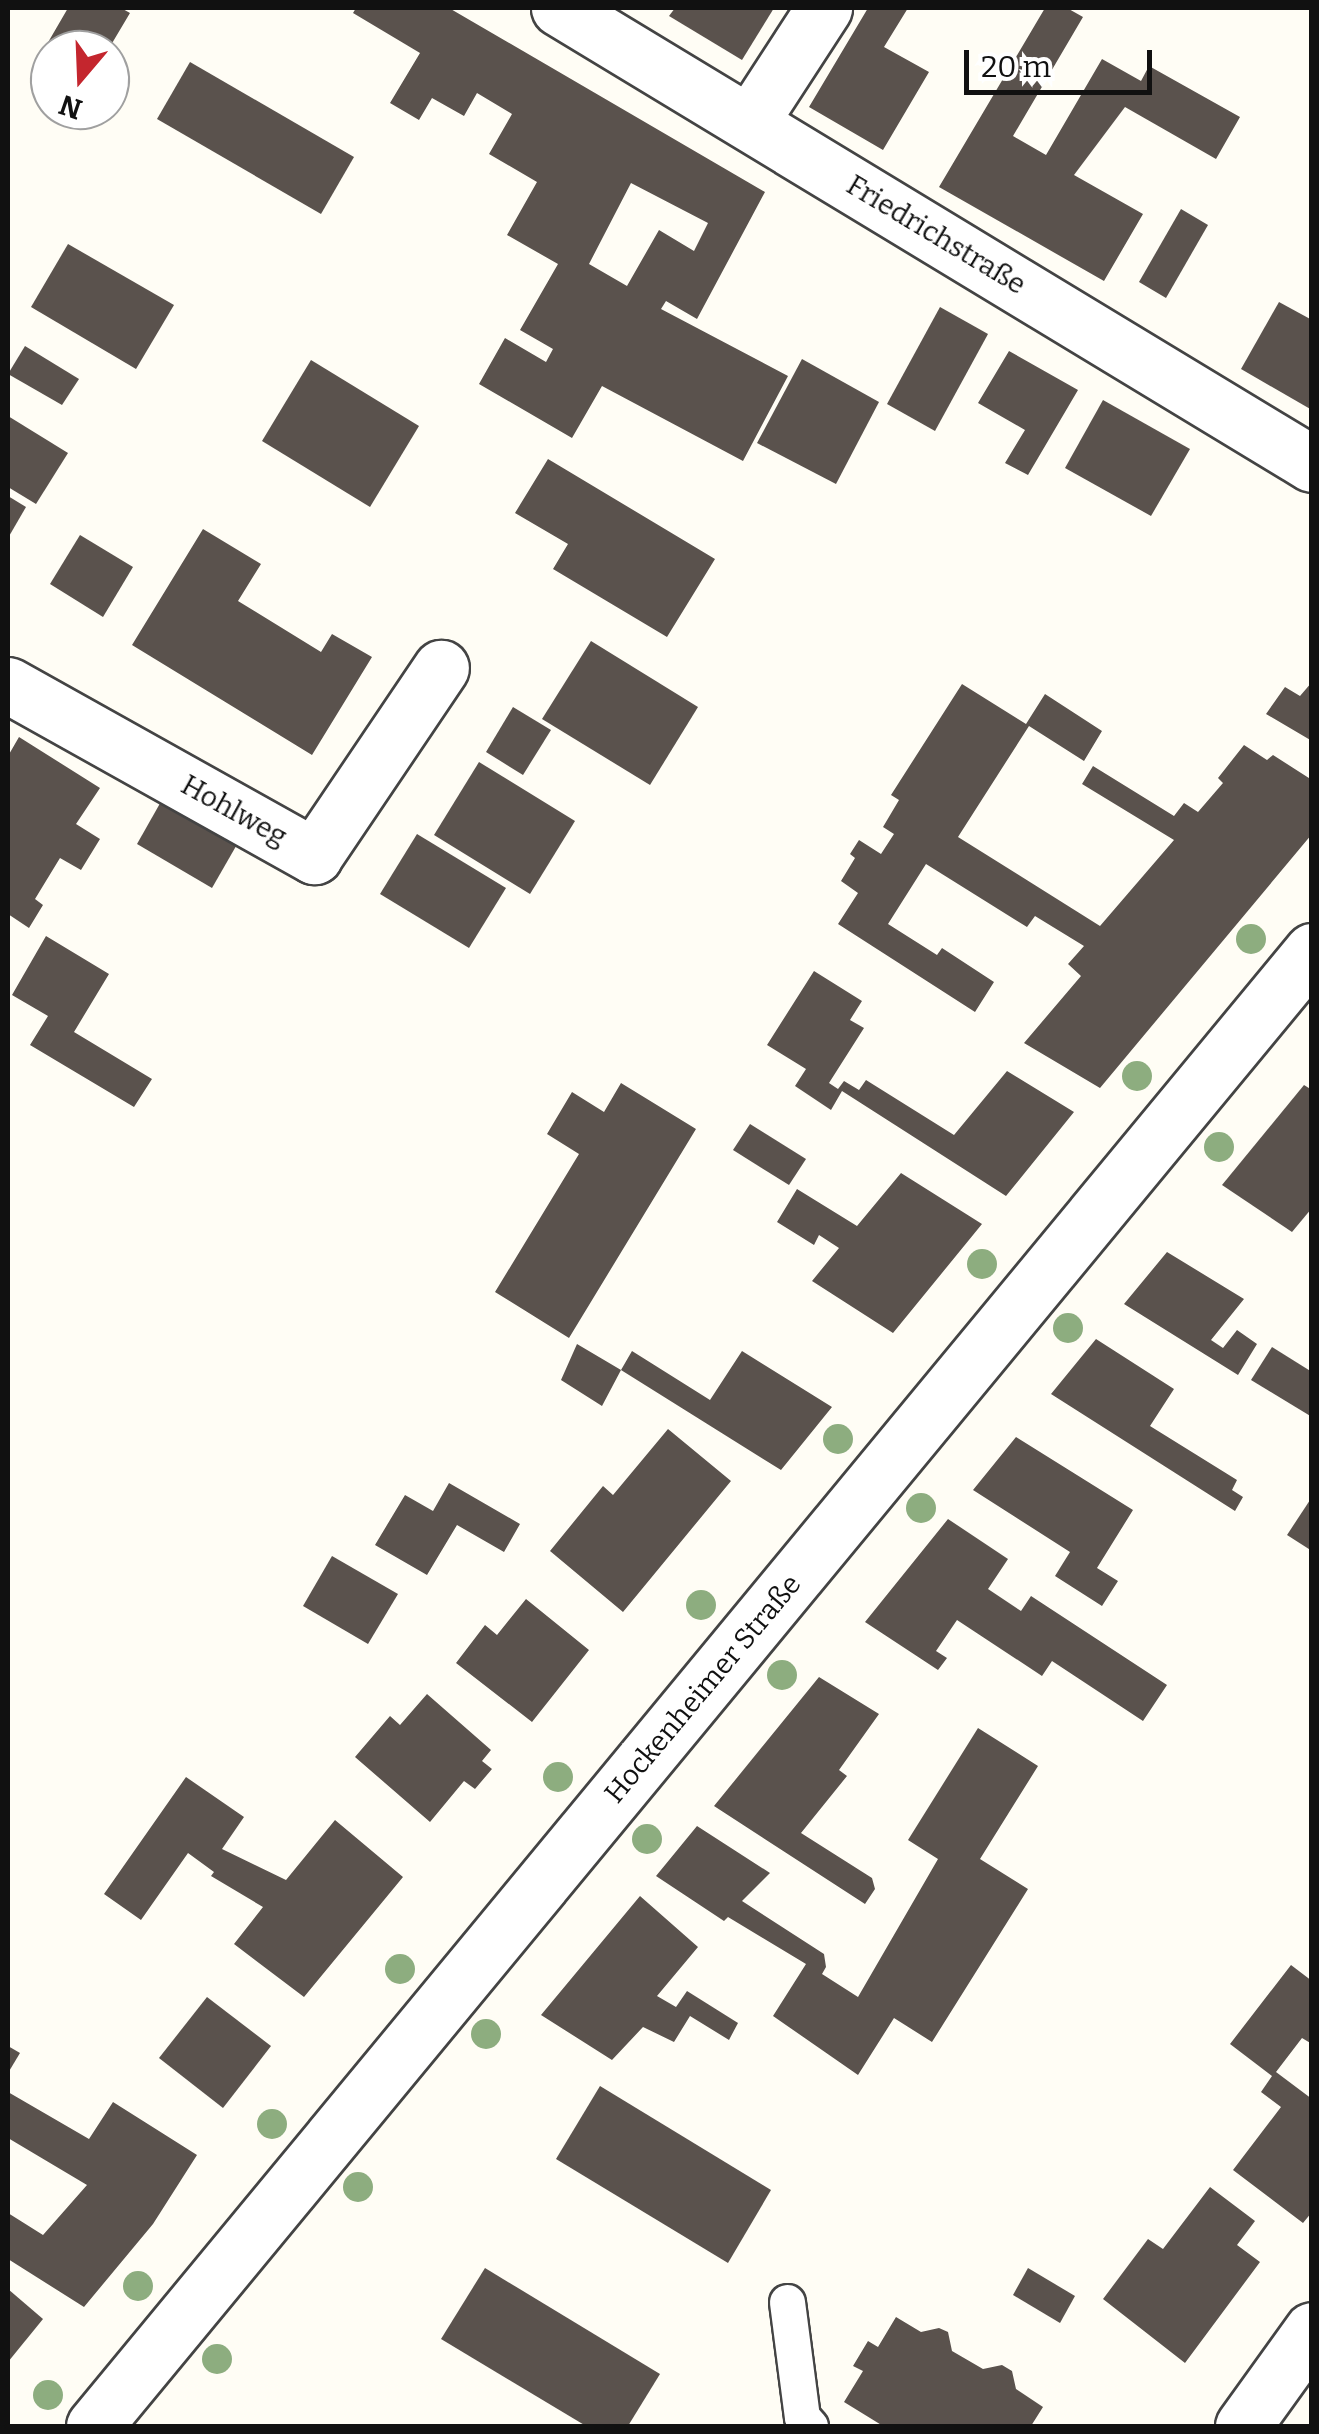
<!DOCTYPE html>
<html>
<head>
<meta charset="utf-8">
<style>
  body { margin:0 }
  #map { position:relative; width:1319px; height:2434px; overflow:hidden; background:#fffdf5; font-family:Bitter,serif }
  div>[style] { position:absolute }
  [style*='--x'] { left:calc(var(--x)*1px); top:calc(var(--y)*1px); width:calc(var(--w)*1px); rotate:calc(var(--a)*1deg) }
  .building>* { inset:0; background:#5a524d }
  .roads { filter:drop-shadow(2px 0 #444) drop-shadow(-2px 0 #444) drop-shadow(0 2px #444) drop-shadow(0 -2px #444) }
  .service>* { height:35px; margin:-17.5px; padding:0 17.5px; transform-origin:17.5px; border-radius:17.5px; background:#fff }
  .minor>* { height:55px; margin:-27.5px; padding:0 27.5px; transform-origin:27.5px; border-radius:27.5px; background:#fff }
  .tertiary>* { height:55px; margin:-27.5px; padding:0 27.5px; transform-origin:27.5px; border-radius:27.5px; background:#fff }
  .trees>* { width:30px; height:30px; margin:-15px; border-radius:50%; background:#8dad7f }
  span { translate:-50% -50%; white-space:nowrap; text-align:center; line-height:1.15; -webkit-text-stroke:10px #fff; paint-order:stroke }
  .street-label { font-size:28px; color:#111 }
  .frame { position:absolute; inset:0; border:10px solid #111; pointer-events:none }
  .north { position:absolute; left:30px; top:30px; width:100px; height:100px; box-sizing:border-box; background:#fff; border:2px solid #a0a0a0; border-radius:50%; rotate:199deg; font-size:28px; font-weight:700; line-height:40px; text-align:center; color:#111 }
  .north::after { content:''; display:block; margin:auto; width:35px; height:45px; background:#c4262e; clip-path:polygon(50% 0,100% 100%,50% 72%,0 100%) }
  .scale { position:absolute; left:964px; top:50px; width:188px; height:45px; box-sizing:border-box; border:5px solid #111; border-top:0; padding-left:12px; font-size:30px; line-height:35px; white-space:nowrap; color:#111; -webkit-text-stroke:8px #fff; paint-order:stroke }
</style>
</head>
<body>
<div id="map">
  <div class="building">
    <i style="clip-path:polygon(68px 8px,121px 8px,130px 13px,108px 50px,50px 50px,50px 56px,43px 51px)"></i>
    <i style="clip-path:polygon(evenodd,356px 8px,449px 8px,765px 192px,697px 319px,666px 301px,661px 309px,788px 376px,743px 461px,602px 386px,572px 438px,479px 384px,505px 338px,546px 362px,553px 349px,520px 330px,558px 264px,507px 235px,537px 182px,489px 154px,512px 114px,477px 93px,464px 116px,432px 98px,419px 120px,390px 103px,420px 53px,353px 13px,356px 8px,631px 183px,708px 223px,694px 251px,659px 230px,627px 286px,589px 264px,631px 183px)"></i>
    <i style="clip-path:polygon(675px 8px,774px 8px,742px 60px,669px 16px)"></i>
    <i style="clip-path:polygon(868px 8px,908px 8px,884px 47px,929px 72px,883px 150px,809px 107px)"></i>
    <i style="clip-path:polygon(1045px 8px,1067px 8px,1083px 17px,1013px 136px,1046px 155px,1102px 59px,1141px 81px,1149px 66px,1240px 117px,1216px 159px,1125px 107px,1074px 175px,1143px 214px,1104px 281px,939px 187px)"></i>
    <i style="clip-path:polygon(190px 62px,354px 157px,321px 214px,157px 119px)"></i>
    <i style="clip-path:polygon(1181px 209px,1208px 225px,1166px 298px,1139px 282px)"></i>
    <i style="clip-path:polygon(68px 244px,174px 305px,136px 369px,31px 307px)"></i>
    <i style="clip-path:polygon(1279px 302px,1312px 320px,1312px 410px,1241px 369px)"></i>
    <i style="clip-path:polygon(940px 307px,988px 334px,935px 431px,887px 404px)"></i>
    <i style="clip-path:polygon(25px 346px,79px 379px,62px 405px,8px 374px)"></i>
    <i style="clip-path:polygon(1009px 351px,1078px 390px,1028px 475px,1005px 463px,1025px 430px,978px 403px)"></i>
    <i style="clip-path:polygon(802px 359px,879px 402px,836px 484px,757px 443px)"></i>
    <i style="clip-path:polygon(311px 360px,419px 426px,370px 507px,262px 441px)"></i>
    <i style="clip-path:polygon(1103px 400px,1190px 449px,1151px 516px,1065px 468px)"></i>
    <i style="clip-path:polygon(8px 416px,68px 453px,36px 504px,8px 487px)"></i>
    <i style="clip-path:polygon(548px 459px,715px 559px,667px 637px,553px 569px,568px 544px,515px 513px)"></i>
    <i style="clip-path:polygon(8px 496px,26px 507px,8px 538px)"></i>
    <i style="clip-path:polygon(203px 529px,261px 564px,238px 601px,321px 652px,332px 634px,372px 657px,312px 755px,132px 645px)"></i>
    <i style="clip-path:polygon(80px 535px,133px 567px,103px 617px,50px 584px)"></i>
    <i style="clip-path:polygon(591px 641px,698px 707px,650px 785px,542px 719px)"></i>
    <i style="clip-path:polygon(1312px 682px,1312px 741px,1266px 714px,1285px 687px,1300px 696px)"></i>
    <i style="clip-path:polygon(962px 684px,1026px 724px,1045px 694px,1102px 731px,1084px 761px,1029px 726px,958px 837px,1100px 926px,1174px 840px,1082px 784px,1093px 766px,1174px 816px,1184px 803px,1198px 812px,1223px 783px,1218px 778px,1244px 745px,1267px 760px,1273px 755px,1312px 780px,1312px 834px,1100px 1088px,1024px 1043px,1081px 976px,1068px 964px,1084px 946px,1035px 916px,1027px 927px,926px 864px,888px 924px,937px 955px,942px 948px,994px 982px,975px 1012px,838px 924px,858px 893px,841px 881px,855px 858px,850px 854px,859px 840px,881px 854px,894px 834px,883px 827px,899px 800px,891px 795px)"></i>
    <i style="clip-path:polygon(513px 707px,551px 730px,523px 775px,486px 752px)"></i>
    <i style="clip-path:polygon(19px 737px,100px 788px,76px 824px,100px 839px,81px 870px,60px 858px,35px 899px,43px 905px,29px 928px,8px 914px,8px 756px)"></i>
    <i style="clip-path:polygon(479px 762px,575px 821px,530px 894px,434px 835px)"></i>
    <i style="clip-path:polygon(167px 791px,243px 834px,212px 888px,137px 844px)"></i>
    <i style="clip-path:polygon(417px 834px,506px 888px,469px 948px,380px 894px)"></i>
    <i style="clip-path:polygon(46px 936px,109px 974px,74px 1032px,152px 1079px,134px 1107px,30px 1045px,48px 1016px,12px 995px)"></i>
    <i style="clip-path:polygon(814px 971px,862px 1001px,850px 1020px,864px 1028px,829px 1083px,838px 1089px,844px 1081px,859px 1090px,866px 1080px,954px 1135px,1007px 1071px,1074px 1112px,1006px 1196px,842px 1091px,831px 1110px,795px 1086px,806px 1069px,767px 1045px)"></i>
    <i style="clip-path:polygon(621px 1083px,696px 1129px,569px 1338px,495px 1292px,579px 1154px,547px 1134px,572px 1092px,604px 1112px)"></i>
    <i style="clip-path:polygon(1304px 1085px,1312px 1090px,1312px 1208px,1292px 1232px,1222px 1185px)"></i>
    <i style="clip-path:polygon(750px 1124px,806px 1159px,789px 1185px,733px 1150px)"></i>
    <i style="clip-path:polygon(901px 1173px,982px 1224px,893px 1333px,812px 1281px,839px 1248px,819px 1235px,814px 1245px,777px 1222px,797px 1189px,857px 1226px)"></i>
    <i style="clip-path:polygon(1167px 1252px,1244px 1299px,1211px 1340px,1223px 1348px,1237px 1330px,1257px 1344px,1238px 1375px,1124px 1304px)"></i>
    <i style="clip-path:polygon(1096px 1339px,1174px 1389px,1150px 1426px,1237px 1480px,1232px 1490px,1243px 1497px,1235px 1511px,1051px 1394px)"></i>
    <i style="clip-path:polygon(577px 1344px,621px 1370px,632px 1351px,710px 1400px,742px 1351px,832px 1407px,781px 1470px,621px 1370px,602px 1406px,561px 1380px)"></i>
    <i style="clip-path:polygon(1272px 1347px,1312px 1372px,1312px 1417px,1251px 1380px)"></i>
    <i style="clip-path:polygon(668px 1429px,731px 1481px,623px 1612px,550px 1551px,603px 1486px,613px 1495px)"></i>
    <i style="clip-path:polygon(1016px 1437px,1133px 1510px,1097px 1568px,1118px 1581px,1102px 1606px,1055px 1576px,1070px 1552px,973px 1490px)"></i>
    <i style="clip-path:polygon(449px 1483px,520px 1524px,504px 1552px,457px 1525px,427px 1575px,375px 1545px,405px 1495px,433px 1511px)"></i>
    <i style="clip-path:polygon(1312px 1497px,1312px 1551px,1287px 1535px)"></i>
    <i style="clip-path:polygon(948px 1519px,1008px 1559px,988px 1589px,1021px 1611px,1031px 1596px,1167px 1685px,1143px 1721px,1052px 1661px,1042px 1676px,957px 1620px,936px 1651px,947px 1658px,938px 1670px,865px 1622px)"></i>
    <i style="clip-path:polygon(332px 1556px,398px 1594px,368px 1644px,303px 1606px)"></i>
    <i style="clip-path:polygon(526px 1599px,589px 1650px,532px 1722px,456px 1663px,485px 1625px,497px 1635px)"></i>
    <i style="clip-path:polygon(819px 1677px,879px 1714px,839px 1770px,847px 1776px,801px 1833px,872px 1878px,875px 1889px,865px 1904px,714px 1806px)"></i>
    <i style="clip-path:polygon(427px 1694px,491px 1750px,482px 1761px,492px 1769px,475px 1789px,464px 1781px,430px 1822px,355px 1757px,390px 1716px,400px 1725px)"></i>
    <i style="clip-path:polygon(978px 1728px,1038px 1766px,980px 1859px,1028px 1889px,932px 2042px,894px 2018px,858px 2075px,773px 2016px,806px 1964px,728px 1917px,724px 1921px,656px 1876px,697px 1826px,770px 1873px,742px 1901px,824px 1954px,826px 1967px,822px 1974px,858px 1997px,938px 1859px,908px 1840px)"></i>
    <i style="clip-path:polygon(186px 1777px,244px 1817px,222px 1849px,286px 1880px,335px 1820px,403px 1877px,304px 1997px,234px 1944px,263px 1907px,211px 1876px,214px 1872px,188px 1853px,141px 1920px,104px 1894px)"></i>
    <i style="clip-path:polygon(640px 1896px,698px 1947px,657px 1996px,676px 2007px,687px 1991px,738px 2023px,729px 2040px,690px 2016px,674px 2042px,643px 2027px,612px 2060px,541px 2015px)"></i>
    <i style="clip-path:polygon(1291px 1965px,1312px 1981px,1312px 2044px,1302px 2038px,1276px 2072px,1312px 2099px,1312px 2212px,1303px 2223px,1233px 2170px,1281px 2107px,1261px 2092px,1272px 2076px,1230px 2044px)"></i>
    <i style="clip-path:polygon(207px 1997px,271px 2046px,223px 2108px,159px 2058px)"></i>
    <i style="clip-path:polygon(8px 2046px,20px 2053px,8px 2073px)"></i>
    <i style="clip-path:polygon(600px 2086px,771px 2190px,728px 2263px,556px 2159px)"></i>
    <i style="clip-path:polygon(8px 2092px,89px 2139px,113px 2102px,197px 2155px,153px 2224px,84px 2307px,8px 2259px,8px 2213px,43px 2235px,87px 2185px,8px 2138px)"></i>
    <i style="clip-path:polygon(1210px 2187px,1255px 2221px,1237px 2245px,1260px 2262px,1185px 2363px,1103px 2299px,1148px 2239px,1163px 2249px)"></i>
    <i style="clip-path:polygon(485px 2268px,660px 2374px,628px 2426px,586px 2426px,441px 2339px)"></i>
    <i style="clip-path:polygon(1028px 2268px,1075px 2296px,1060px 2323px,1013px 2295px)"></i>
    <i style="clip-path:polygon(8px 2289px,43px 2319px,8px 2362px)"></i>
    <i style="clip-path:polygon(896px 2317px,921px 2332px,939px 2328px,948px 2332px,952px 2351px,983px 2369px,1002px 2365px,1012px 2371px,1016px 2389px,1043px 2407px,1031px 2426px,883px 2426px,844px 2402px,863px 2371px,853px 2366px,868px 2341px,878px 2347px)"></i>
  </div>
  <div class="roads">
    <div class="service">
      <i style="--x:787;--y:2302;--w:116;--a:82.6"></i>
      <i style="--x:802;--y:2417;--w:12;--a:48"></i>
    </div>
    <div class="minor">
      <i style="--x:559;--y:8;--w:880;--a:31.2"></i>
      <i style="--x:750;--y:122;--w:136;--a:-57"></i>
      <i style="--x:8;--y:685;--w:351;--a:29.2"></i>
      <i style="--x:314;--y:856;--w:227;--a:-56"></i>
      <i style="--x:1243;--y:2426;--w:118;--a:-54.3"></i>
    </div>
    <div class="tertiary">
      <i style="--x:94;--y:2426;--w:1913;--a:-50.45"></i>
    </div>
  </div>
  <div class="trees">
    <i style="left:1251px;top:939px"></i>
    <i style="left:1137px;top:1076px"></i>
    <i style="left:1219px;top:1147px"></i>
    <i style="left:982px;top:1264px"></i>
    <i style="left:1068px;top:1328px"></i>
    <i style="left:838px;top:1439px"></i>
    <i style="left:921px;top:1508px"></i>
    <i style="left:701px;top:1605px"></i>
    <i style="left:782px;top:1675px"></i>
    <i style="left:558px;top:1777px"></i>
    <i style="left:647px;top:1839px"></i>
    <i style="left:400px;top:1969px"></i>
    <i style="left:486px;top:2034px"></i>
    <i style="left:272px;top:2124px"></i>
    <i style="left:358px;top:2187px"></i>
    <i style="left:138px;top:2286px"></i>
    <i style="left:217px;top:2359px"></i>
    <i style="left:48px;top:2395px"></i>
  </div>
  <div class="street-label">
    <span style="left:936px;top:235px;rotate:31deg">Friedrichstraße</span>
    <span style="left:234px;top:811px;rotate:29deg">Hohlweg</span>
    <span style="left:703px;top:1689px;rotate:-50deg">Hockenheimer Straße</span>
  </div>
  <div class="frame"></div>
  <div class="north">N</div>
  <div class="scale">20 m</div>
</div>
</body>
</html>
